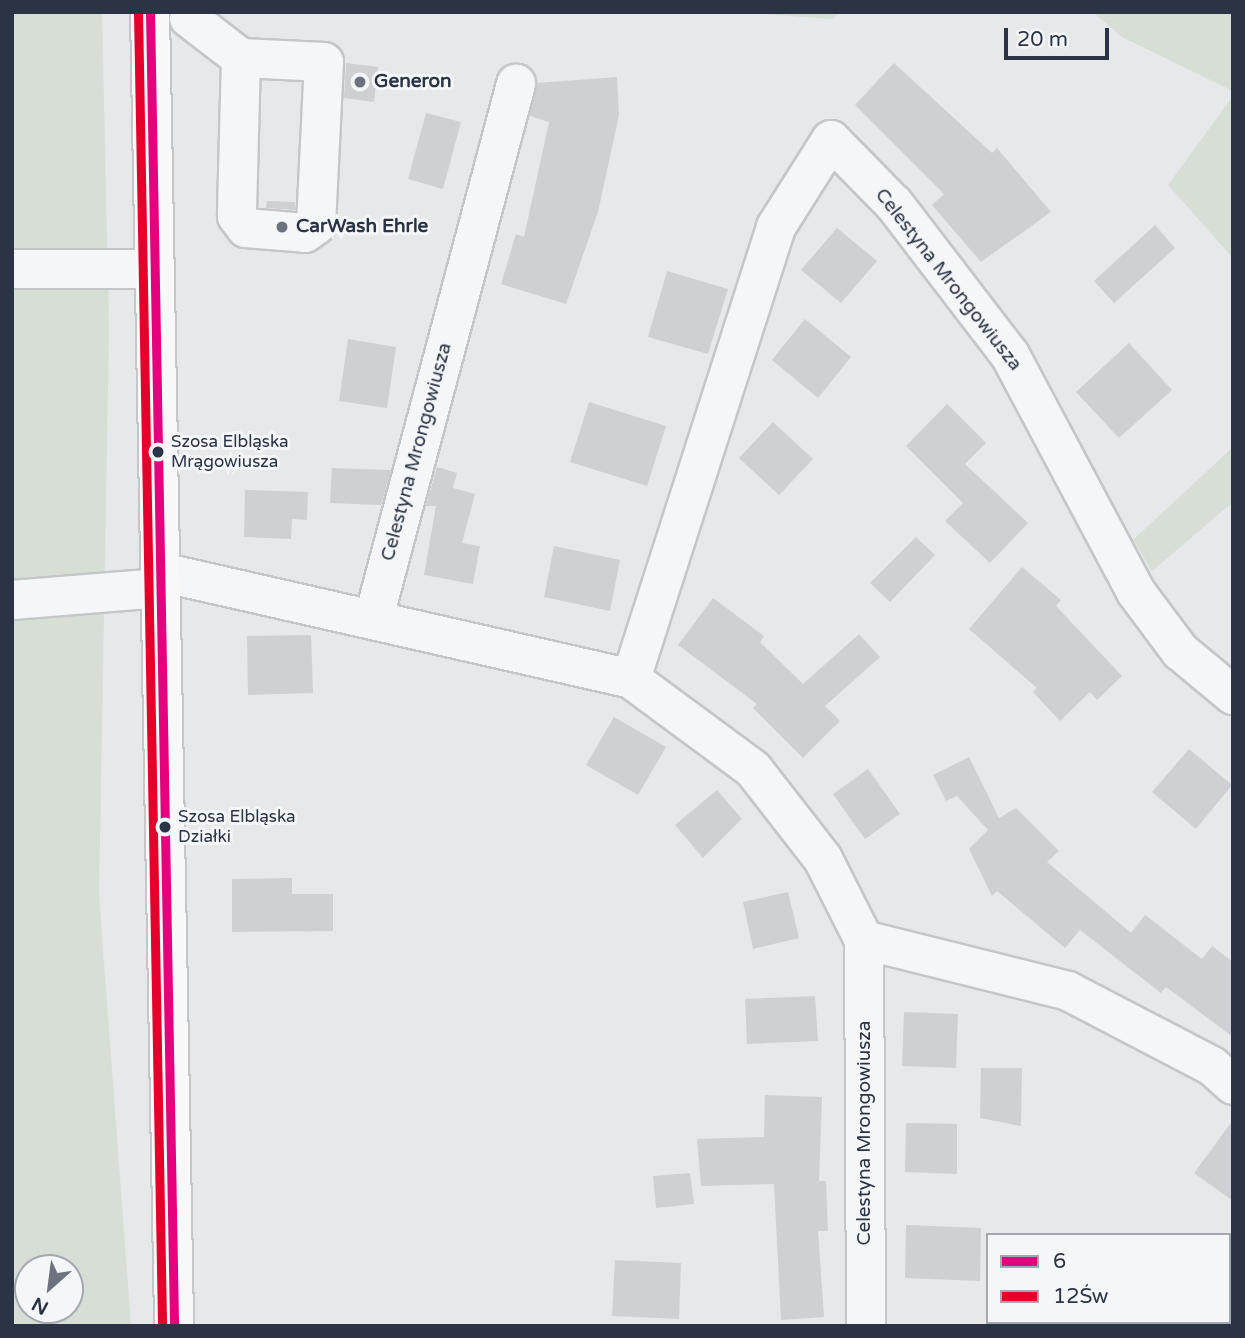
<!DOCTYPE html>
<html>
<head>
<meta charset="utf-8">
<style>
  body { margin:0 }
  #map { position:relative; width:1245px; height:1338px; overflow:hidden; background:#e6e8ea; font-family:"Varela Round",sans-serif }
  div>[style] { position:absolute }
  [style*='--x'] { left:calc(var(--x)*1px); top:calc(var(--y)*1px); width:calc(var(--w)*1px); rotate:calc(var(--a)*1deg) }
  .green>* { inset:0; background:#d6ded6 }
  .building>* { inset:0; background:#ced0d3 }
  .roads { filter:drop-shadow(2px 0 #c4c6c8) drop-shadow(-2px 0 #c4c6c8) drop-shadow(0 2px #c4c6c8) drop-shadow(0 -2px #c4c6c8) }
  .minor>* { height:38px; margin:-19px; padding:0 19px; transform-origin:19px; border-radius:19px; background:#f5f6f7 }
  .major>* { height:38px; margin:-19px; padding:0 19px; transform-origin:19px; border-radius:19px; background:#f8f8f8 }
  .bus-1>* { height:9px; margin:-4.5px; padding:0 4.5px; transform-origin:4.5px; border-radius:4.5px; background:#e5007d }
  .bus-2>* { height:9px; margin:-4.5px; padding:0 4.5px; transform-origin:4.5px; border-radius:4.5px; background:#e4002b }
  .dots>* { width:19px; height:19px; translate:-50% -50%; box-sizing:border-box; border:4px solid #f4f6f9; border-radius:50% }
  span { translate:-50% -50%; white-space:nowrap; text-align:center; line-height:1.15; -webkit-text-stroke:6px #f4f6f9; paint-order:stroke }
  .bus-label { font-size:17px; color:#2b3445 }
  .left { translate:0 -50%; text-align:left }
  .poi-label { font-size:19px; color:#2b3445; font-weight:700 }
  .street-label { font-size:19px; color:#2b3445 }
  .frame { position:absolute; inset:0; border:14px solid #2b3445; pointer-events:none }
  .legend { position:absolute; left:986px; top:1233px; width:245px; height:91px; box-sizing:border-box; background:#f4f6f9; border:2px solid #a4a8b1; margin:0; padding:9px 12px; list-style:none; font-size:21px; color:#2b3445 }
  .legend li { display:flex; align-items:center; gap:14px; height:35px }
  .legend b { width:35px; border:2px solid #a4a8b1 }
  .north { position:absolute; left:14px; top:1254px; width:70px; height:70px; box-sizing:border-box; background:#f4f6f9; border:2px solid #a4a8b1; border-radius:50%; rotate:208deg; font-size:19px; font-weight:700; line-height:28px; text-align:center; color:#2b3445 }
  .north::after { content:''; display:block; margin:auto; width:24px; height:32px; background:#6c737f; clip-path:polygon(50% 0,100% 100%,50% 72%,0 100%) }
  .scale { position:absolute; left:1004px; top:28px; width:105px; height:32px; box-sizing:border-box; border:4px solid #2b3445; border-top:0; padding-left:9px; font-size:21px; line-height:24px; white-space:nowrap; color:#2b3445; -webkit-text-stroke:5px #f4f6f9; paint-order:stroke }
</style>
</head>
<body>
<div id="map">
  <div class="green">
    <i style="clip-path:polygon(evenodd,12px 12px,102px 12px,109px 331px,99px 895px,131px 1326px,12px 1326px,12px 12px,28px 1268px,70px 1268px,70px 1310px,28px 1310px,28px 1268px)"></i>
    <i style="clip-path:polygon(740px 12px,840px 12px,832px 19px)"></i>
    <i style="clip-path:polygon(1093px 12px,1233px 12px,1233px 91px,1122px 37px)"></i>
    <i style="clip-path:polygon(1233px 96px,1233px 258px,1168px 185px)"></i>
    <i style="clip-path:polygon(1233px 447px,1233px 502px,1152px 571px,1133px 540px)"></i>
  </div>
  <div class="building">
    <i style="clip-path:polygon(346px 63px,378px 67px,374px 102px,344px 98px)"></i>
    <i style="clip-path:polygon(894px 63px,992px 153px,997px 148px,1051px 212px,981px 262px,932px 205px,944px 194px,855px 105px)"></i>
    <i style="clip-path:polygon(617px 77px,619px 115px,598px 212px,566px 304px,501px 284px,516px 234px,524px 237px,549px 122px,530px 116px,537px 83px)"></i>
    <i style="clip-path:polygon(426px 113px,461px 122px,443px 189px,408px 179px)"></i>
    <i style="clip-path:polygon(267px 201px,295px 202px,295px 210px,266px 208px)"></i>
    <i style="clip-path:polygon(1155px 225px,1175px 248px,1114px 303px,1094px 281px)"></i>
    <i style="clip-path:polygon(837px 228px,877px 261px,841px 303px,801px 270px)"></i>
    <i style="clip-path:polygon(667px 271px,728px 289px,708px 354px,648px 337px)"></i>
    <i style="clip-path:polygon(805px 319px,851px 357px,818px 398px,772px 360px)"></i>
    <i style="clip-path:polygon(348px 339px,396px 347px,387px 408px,339px 401px)"></i>
    <i style="clip-path:polygon(1129px 343px,1172px 390px,1119px 438px,1076px 392px)"></i>
    <i style="clip-path:polygon(589px 402px,666px 426px,647px 486px,570px 462px)"></i>
    <i style="clip-path:polygon(947px 404px,986px 443px,965px 464px,1028px 523px,990px 563px,945px 521px,963px 503px,906px 446px)"></i>
    <i style="clip-path:polygon(773px 422px,813px 459px,779px 495px,739px 458px)"></i>
    <i style="clip-path:polygon(437px 467px,457px 473px,453px 488px,475px 494px,462px 543px,480px 546px,473px 584px,424px 575px,436px 506px,426px 506px)"></i>
    <i style="clip-path:polygon(332px 468px,391px 470px,381px 505px,330px 503px)"></i>
    <i style="clip-path:polygon(245px 490px,308px 492px,307px 520px,292px 519px,291px 539px,244px 537px)"></i>
    <i style="clip-path:polygon(916px 537px,935px 555px,890px 602px,870px 583px)"></i>
    <i style="clip-path:polygon(554px 546px,620px 560px,610px 611px,544px 597px)"></i>
    <i style="clip-path:polygon(1022px 567px,1061px 600px,1056px 606px,1122px 676px,1097px 700px,1090px 692px,1060px 721px,1033px 692px,1037px 688px,969px 629px)"></i>
    <i style="clip-path:polygon(713px 598px,764px 636px,760px 642px,803px 684px,859px 634px,880px 657px,825px 706px,840px 721px,803px 758px,753px 708px,757px 704px,678px 645px)"></i>
    <i style="clip-path:polygon(311px 635px,313px 693px,248px 695px,247px 636px)"></i>
    <i style="clip-path:polygon(614px 717px,666px 747px,638px 795px,586px 765px)"></i>
    <i style="clip-path:polygon(1189px 749px,1232px 785px,1196px 829px,1152px 792px)"></i>
    <i style="clip-path:polygon(969px 757px,999px 818px,1016px 808px,1059px 851px,1047px 862px,1131px 933px,1145px 915px,1202px 959px,1212px 946px,1233px 962px,1233px 1037px,1166px 987px,1161px 993px,1080px 930px,1065px 948px,997px 891px,992px 896px,969px 849px,988px 830px,957px 796px,946px 801px,933px 775px)"></i>
    <i style="clip-path:polygon(868px 769px,900px 814px,865px 839px,833px 794px)"></i>
    <i style="clip-path:polygon(717px 790px,742px 819px,703px 858px,675px 825px)"></i>
    <i style="clip-path:polygon(292px 878px,292px 894px,333px 894px,333px 931px,232px 932px,232px 879px)"></i>
    <i style="clip-path:polygon(788px 892px,799px 938px,753px 949px,743px 902px)"></i>
    <i style="clip-path:polygon(815px 996px,818px 1041px,747px 1044px,745px 999px)"></i>
    <i style="clip-path:polygon(904px 1012px,958px 1014px,956px 1068px,902px 1066px)"></i>
    <i style="clip-path:polygon(981px 1068px,1022px 1068px,1021px 1126px,980px 1118px)"></i>
    <i style="clip-path:polygon(765px 1095px,822px 1097px,819px 1181px,826px 1181px,828px 1231px,818px 1231px,824px 1317px,781px 1320px,774px 1184px,701px 1186px,697px 1139px,764px 1137px)"></i>
    <i style="clip-path:polygon(1233px 1120px,1233px 1201px,1194px 1173px)"></i>
    <i style="clip-path:polygon(906px 1123px,957px 1124px,957px 1174px,905px 1172px)"></i>
    <i style="clip-path:polygon(690px 1173px,694px 1204px,656px 1208px,653px 1176px)"></i>
    <i style="clip-path:polygon(906px 1225px,981px 1228px,980px 1281px,905px 1278px)"></i>
    <i style="clip-path:polygon(615px 1260px,681px 1263px,679px 1319px,612px 1316px)"></i>
  </div>
  <div class="roads">
    <div class="minor">
      <i style="--x:189;--y:18;--w:66;--a:37.6"></i>
      <i style="--x:241;--y:58;--w:158;--a:91.5"></i>
      <i style="--x:237;--y:216;--w:15;--a:53"></i>
      <i style="--x:246;--y:228;--w:59;--a:4.8"></i>
      <i style="--x:305;--y:233;--w:14;--a:-36"></i>
      <i style="--x:316;--y:225;--w:163;--a:-87.2"></i>
      <i style="--x:324;--y:62;--w:83;--a:-177.2"></i>
      <i style="--x:12;--y:269;--w:143;--a:0"></i>
      <i style="--x:161;--y:572;--w:482;--a:12.8"></i>
      <i style="--x:631;--y:679;--w:152;--a:36.4"></i>
      <i style="--x:753;--y:769;--w:114;--a:52.1"></i>
      <i style="--x:823;--y:859;--w:91;--a:63.2"></i>
      <i style="--x:864;--y:940;--w:386;--a:89.7"></i>
      <i style="--x:12;--y:600;--w:149;--a:-4.6"></i>
      <i style="--x:374;--y:617;--w:552;--a:-75.08"></i>
      <i style="--x:631;--y:679;--w:475;--a:-72.2"></i>
      <i style="--x:776;--y:227;--w:103;--a:-57.7"></i>
      <i style="--x:831;--y:140;--w:90;--a:45.5"></i>
      <i style="--x:894;--y:204;--w:190;--a:52.5"></i>
      <i style="--x:1010;--y:355;--w:268;--a:62"></i>
      <i style="--x:1136;--y:592;--w:74;--a:53.3"></i>
      <i style="--x:1180;--y:651;--w:69;--a:39.7"></i>
      <i style="--x:864;--y:940;--w:210;--a:14"></i>
      <i style="--x:1068;--y:991;--w:162;--a:27.5"></i>
      <i style="--x:1212;--y:1066;--w:28;--a:42"></i>
    </div>
    <div class="major">
      <i style="--x:150;--y:12;--w:1314;--a:88.95"></i>
    </div>
  </div>
  <div class="bus-1">
    <i style="--x:150;--y:12;--w:1314;--a:88.95"></i>
  </div>
  <div class="bus-2">
    <i style="--x:138;--y:12;--w:1314;--a:88.95"></i>
  </div>
  <div class="dots">
    <i style="left:360px;top:82px;background:#6c737f"></i>
    <i style="left:282px;top:227px;background:#6c737f"></i>
    <i style="left:158px;top:452px;background:#2b3445"></i>
    <i style="left:165px;top:827px;background:#2b3445"></i>
  </div>
  <div class="bus-label">
    <span class="left" style="left:171px;top:452px">Szosa Elbląska<br>Mrągowiusza</span>
    <span class="left" style="left:178px;top:827px">Szosa Elbląska<br>Działki</span>
  </div>
  <div class="poi-label">
    <span class="left" style="left:374px;top:82px">Generon</span>
    <span class="left" style="left:296px;top:227px">CarWash Ehrle</span>
  </div>
  <div class="street-label">
    <span style="left:948px;top:280px;rotate:52deg">Celestyna Mrongowiusza</span>
    <span style="left:417px;top:452px;rotate:-75deg">Celestyna Mrongowiusza</span>
    <span style="left:865px;top:1133px;rotate:-90deg">Celestyna Mrongowiusza</span>
  </div>
  <div class="frame"></div>
  <ul class="legend">
  <li><b style="height:9px;background:#e5007d"></b>6</li>
  <li><b style="height:9px;background:#e4002b"></b>12Św</li>
  </ul>
  <div class="north">N</div>
  <div class="scale">20 m</div>
</div>
</body>
</html>
